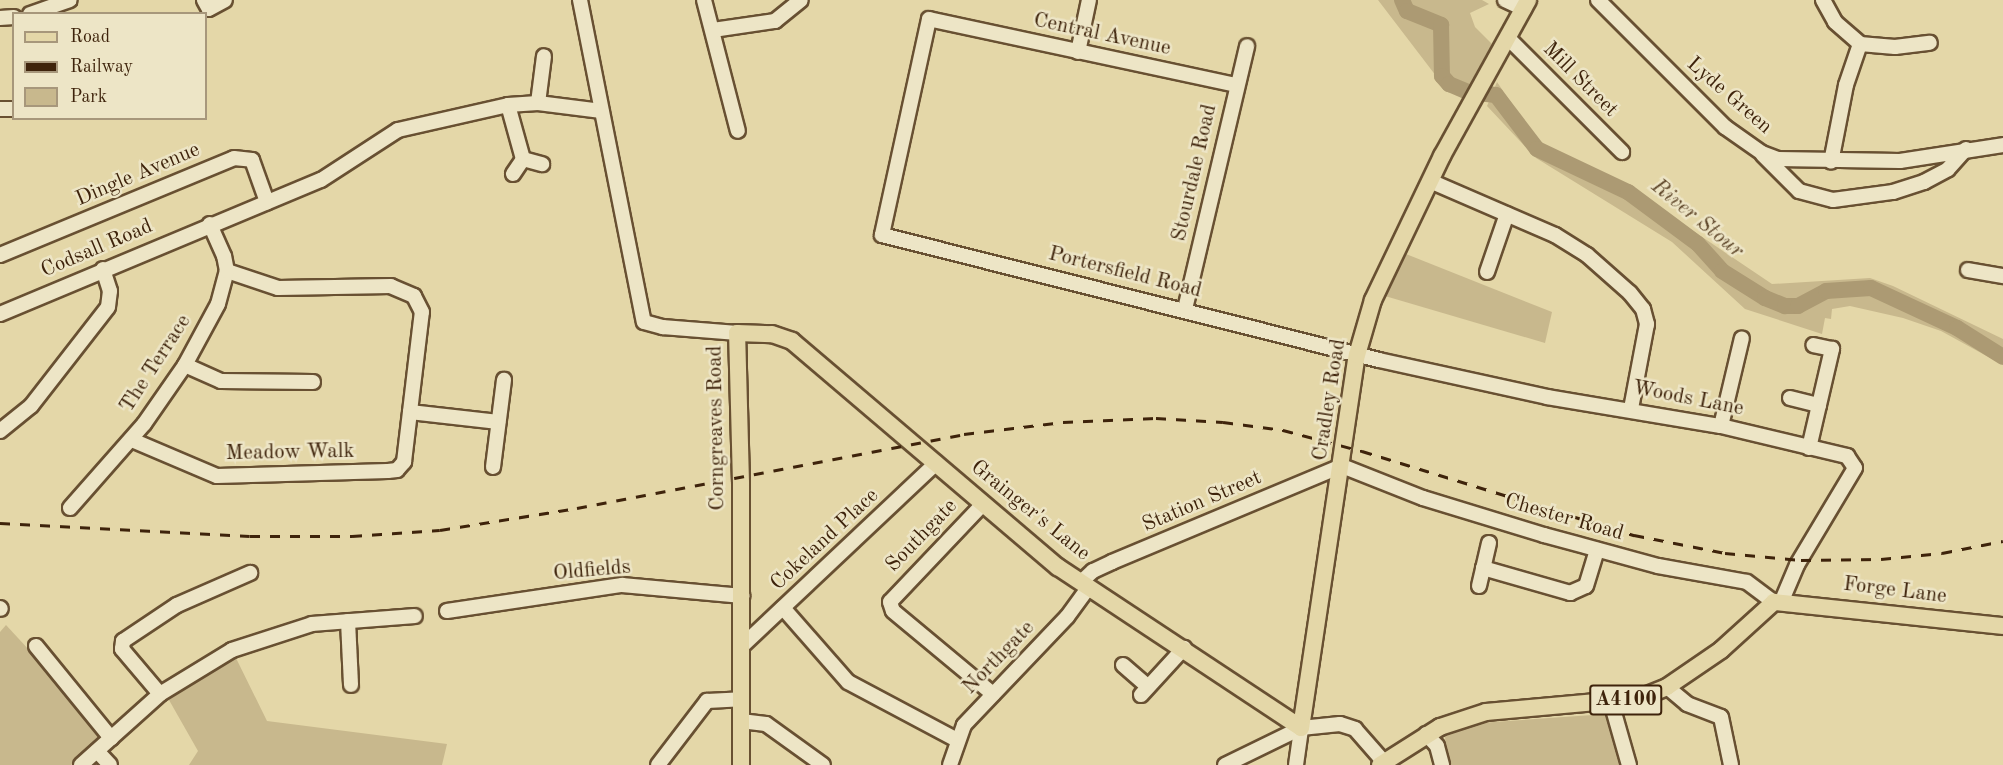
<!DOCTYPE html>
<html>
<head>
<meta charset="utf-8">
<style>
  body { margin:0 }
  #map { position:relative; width:2003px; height:765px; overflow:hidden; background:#e4d7a8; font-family:"Old Standard TT",serif }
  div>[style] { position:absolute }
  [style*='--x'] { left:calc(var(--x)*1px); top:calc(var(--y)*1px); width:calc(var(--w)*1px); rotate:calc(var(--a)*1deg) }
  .green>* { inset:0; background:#c8b88d }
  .river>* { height:16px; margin:-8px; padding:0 8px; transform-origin:8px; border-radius:8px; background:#ac9a73 }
  .roads { filter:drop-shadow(2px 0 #685032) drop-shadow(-2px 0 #685032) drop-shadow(0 2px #685032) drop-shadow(0 -2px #685032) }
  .minor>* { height:14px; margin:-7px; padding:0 7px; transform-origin:7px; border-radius:7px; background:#ede5c6 }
  .major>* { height:16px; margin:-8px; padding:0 8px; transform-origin:8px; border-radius:8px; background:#e4d7a8 }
  .rail>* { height:3px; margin-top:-1.5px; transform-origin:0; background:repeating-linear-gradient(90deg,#3e230b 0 10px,transparent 0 20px) }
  span { translate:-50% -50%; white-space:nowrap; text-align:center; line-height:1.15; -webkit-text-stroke:5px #ede5c6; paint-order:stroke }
  .shield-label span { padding:2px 4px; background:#ede5c6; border:2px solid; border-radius:4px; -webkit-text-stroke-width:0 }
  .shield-label { font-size:20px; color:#3e230b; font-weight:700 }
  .street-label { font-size:21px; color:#3e230b }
  .water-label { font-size:22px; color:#5f472a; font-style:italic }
  .legend { position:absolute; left:12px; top:12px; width:195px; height:108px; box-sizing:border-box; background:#ede5c6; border:2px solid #a7977b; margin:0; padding:8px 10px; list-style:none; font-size:18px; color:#3e230b }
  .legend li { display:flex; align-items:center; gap:12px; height:30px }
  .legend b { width:30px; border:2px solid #a7977b }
</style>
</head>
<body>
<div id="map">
  <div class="green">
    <i style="clip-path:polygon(1378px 0,1482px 0,1489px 4px,1470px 13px,1475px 27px,1492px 44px,1464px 99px,1446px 89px)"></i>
    <i style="clip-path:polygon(1497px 82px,1542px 147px,1631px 189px,1772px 284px,1870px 278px,1893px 286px,2003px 339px,2003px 365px,1941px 331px,1903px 318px,1850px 306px,1832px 309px,1831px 319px,1825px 318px,1822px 334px,1745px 309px,1672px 242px,1536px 158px,1487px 106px)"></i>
    <i style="clip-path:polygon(1406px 254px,1552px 312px,1545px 343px,1385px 296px)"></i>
    <i style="clip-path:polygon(6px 625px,103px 730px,103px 736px,71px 765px,0 765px,0 632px)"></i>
    <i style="clip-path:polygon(234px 654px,267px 721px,447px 744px,442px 765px,189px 765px,198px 751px,169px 700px)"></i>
    <i style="clip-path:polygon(1607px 714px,1620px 765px,1447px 765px,1445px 736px,1479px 723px)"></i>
  </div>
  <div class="river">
    <i style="--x:1402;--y:0;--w:12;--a:66"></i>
    <i style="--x:1407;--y:11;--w:37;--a:22"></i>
    <i style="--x:1441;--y:25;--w:51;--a:88.9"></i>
    <i style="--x:1442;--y:76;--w:11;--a:49"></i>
    <i style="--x:1449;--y:84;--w:21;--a:23"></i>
    <i style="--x:1468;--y:92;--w:28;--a:6"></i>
    <i style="--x:1496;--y:95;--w:68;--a:52.8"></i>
    <i style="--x:1537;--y:149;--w:101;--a:25.3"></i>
    <i style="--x:1628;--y:192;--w:87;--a:36.6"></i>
    <i style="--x:1698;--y:244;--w:36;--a:48"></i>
    <i style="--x:1722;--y:271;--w:51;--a:32.1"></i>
    <i style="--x:1765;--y:298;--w:22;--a:22"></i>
    <i style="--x:1785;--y:306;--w:13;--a:0"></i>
    <i style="--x:1798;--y:306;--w:32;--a:-28"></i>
    <i style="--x:1826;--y:291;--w:45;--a:-3.8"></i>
    <i style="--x:1871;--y:288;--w:95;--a:24.9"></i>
    <i style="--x:1957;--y:328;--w:54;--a:32.2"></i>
  </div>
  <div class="roads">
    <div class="minor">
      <i style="--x:204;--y:0;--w:10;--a:61"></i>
      <i style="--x:209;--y:9;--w:18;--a:-29"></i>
      <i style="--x:580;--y:0;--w:328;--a:78.8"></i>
      <i style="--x:644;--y:322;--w:20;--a:15"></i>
      <i style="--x:663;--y:327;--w:74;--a:4.6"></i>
      <i style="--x:704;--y:0;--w:135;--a:75.5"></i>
      <i style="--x:1505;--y:0;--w:21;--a:25"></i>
      <i style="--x:1598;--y:0;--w:180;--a:45"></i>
      <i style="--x:1725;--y:127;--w:45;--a:35.1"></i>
      <i style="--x:1762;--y:153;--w:17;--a:21"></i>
      <i style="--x:1778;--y:159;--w:122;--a:0.9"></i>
      <i style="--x:1900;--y:161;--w:104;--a:-8.8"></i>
      <i style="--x:1823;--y:0;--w:25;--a:61"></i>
      <i style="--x:1835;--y:22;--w:33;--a:41"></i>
      <i style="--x:1860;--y:44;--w:43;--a:108.9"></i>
      <i style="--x:1846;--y:85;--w:78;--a:101"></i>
      <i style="--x:30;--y:14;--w:42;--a:-19.3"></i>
      <i style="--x:0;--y:18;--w:14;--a:-4"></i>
      <i style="--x:713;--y:30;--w:63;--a:-8.3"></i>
      <i style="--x:775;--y:21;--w:33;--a:-39"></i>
      <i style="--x:1509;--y:39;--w:160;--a:45"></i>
      <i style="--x:1860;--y:44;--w:35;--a:5"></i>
      <i style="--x:1895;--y:47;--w:35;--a:-7"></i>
      <i style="--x:1078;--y:52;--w:53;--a:-78.1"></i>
      <i style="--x:1236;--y:85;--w:314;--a:-167.9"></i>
      <i style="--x:929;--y:19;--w:221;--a:102.3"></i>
      <i style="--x:882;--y:235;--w:512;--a:14.12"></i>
      <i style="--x:1379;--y:360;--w:172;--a:12.4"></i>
      <i style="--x:1547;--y:397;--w:176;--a:9.5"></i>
      <i style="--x:1721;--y:426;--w:130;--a:13.4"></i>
      <i style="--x:1847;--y:456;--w:14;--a:56"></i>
      <i style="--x:1855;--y:468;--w:113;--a:120.9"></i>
      <i style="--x:1797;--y:565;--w:39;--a:113"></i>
      <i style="--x:538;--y:103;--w:47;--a:-82.7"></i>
      <i style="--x:508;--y:105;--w:56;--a:74.5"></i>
      <i style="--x:0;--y:109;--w:14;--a:0"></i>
      <i style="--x:1763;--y:155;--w:51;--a:45"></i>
      <i style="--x:1799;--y:191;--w:35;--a:15"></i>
      <i style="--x:1833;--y:200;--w:61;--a:-7.6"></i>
      <i style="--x:1893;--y:192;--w:33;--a:-18"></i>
      <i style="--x:1924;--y:182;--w:27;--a:-28"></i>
      <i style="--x:1948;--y:169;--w:27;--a:-48"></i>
      <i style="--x:513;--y:174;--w:18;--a:-56"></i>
      <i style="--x:523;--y:159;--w:20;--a:15"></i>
      <i style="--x:1430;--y:181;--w:136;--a:23.4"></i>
      <i style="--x:1555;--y:235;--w:38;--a:32"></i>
      <i style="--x:1587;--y:255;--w:57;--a:41.5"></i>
      <i style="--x:1630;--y:293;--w:21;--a:51"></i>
      <i style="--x:1643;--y:309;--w:16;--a:75"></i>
      <i style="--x:1647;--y:324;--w:86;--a:100.7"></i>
      <i style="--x:0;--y:255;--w:253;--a:-22.5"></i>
      <i style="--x:234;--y:158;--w:18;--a:6"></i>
      <i style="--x:252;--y:160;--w:45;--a:70.3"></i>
      <i style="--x:1968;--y:270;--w:36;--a:10"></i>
      <i style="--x:1487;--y:272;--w:61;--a:-71"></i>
      <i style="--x:1185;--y:309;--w:270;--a:-76.7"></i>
      <i style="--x:0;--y:314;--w:348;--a:-22.7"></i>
      <i style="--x:321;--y:180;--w:92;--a:-33"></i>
      <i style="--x:398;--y:130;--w:113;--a:-12.8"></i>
      <i style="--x:508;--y:105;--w:30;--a:-4"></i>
      <i style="--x:538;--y:103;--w:64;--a:7.2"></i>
      <i style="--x:185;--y:365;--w:39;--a:24"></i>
      <i style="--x:221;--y:381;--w:92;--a:0.6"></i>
      <i style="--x:1790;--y:398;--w:30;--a:14"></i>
      <i style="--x:410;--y:412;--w:89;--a:6.5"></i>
      <i style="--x:1721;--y:426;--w:90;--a:-76.6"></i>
      <i style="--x:0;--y:431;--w:40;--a:-39"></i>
      <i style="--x:31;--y:406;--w:125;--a:-52.1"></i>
      <i style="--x:108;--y:307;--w:16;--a:-83"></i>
      <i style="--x:110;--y:291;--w:23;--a:-108"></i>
      <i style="--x:132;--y:440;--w:92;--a:23"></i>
      <i style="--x:217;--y:476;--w:171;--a:-1.7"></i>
      <i style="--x:388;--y:471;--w:9;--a:-6"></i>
      <i style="--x:397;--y:470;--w:11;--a:-49"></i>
      <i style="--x:404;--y:462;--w:151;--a:-83.2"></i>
      <i style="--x:422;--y:312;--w:18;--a:-117"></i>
      <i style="--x:414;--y:296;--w:25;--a:-157"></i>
      <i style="--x:391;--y:286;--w:113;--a:179"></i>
      <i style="--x:278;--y:288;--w:54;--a:-161.6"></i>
      <i style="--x:1809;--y:448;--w:102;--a:-76.9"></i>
      <i style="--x:1832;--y:349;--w:19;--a:-168"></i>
      <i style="--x:493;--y:467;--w:88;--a:-82.8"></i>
      <i style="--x:983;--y:504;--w:135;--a:133.5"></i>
      <i style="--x:890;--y:602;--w:9;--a:72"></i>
      <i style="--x:893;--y:611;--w:130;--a:39.7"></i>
      <i style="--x:70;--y:508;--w:112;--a:-48.6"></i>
      <i style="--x:144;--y:424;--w:72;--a:-55.2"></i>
      <i style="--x:185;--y:365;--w:69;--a:-61.6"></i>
      <i style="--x:218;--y:304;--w:34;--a:-75"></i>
      <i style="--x:227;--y:271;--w:15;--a:-101"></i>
      <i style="--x:224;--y:256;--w:35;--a:-114"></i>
      <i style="--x:1489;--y:543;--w:26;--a:103"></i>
      <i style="--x:1483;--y:568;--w:91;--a:16"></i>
      <i style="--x:1570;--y:593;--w:17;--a:-24"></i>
      <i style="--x:1586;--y:586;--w:38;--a:-73"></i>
      <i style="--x:1081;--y:582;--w:16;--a:-43"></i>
      <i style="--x:1093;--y:571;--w:21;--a:-25"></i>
      <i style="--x:1112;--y:562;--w:249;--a:-22.7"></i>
      <i style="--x:1342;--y:466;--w:87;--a:21.6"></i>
      <i style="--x:1423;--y:498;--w:127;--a:17"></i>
      <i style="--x:1544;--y:535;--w:118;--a:15.2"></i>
      <i style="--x:1658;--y:566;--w:90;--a:10.2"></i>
      <i style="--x:1747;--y:582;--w:34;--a:37"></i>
      <i style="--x:1479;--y:586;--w:18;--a:-77"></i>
      <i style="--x:0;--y:608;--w:1;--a:45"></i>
      <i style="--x:783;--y:608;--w:98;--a:48.7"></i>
      <i style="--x:848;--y:682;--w:123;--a:28"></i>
      <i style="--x:447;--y:611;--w:177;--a:-8.5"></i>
      <i style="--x:622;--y:585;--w:121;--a:5.2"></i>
      <i style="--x:348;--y:621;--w:64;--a:87.3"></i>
      <i style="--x:36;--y:646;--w:119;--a:50.8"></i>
      <i style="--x:742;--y:646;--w:267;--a:-43.3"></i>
      <i style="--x:1123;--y:665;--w:33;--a:41"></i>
      <i style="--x:1667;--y:687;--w:26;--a:40"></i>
      <i style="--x:1687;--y:704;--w:36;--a:21"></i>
      <i style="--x:1721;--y:717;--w:49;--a:78.2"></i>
      <i style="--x:160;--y:694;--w:59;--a:-130.2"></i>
      <i style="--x:122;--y:649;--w:8;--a:-83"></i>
      <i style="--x:123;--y:641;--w:65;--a:-33.7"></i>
      <i style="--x:177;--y:605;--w:80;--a:-23.7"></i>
      <i style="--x:1141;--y:695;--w:64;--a:-47.5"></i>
      <i style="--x:1611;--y:702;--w:66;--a:74.1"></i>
      <i style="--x:741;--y:721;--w:25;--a:7"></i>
      <i style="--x:766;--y:724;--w:70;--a:35.7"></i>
      <i style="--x:1426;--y:734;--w:16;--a:47"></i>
      <i style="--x:1437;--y:746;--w:20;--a:75"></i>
      <i style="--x:97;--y:751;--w:19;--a:47"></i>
      <i style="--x:81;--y:765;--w:106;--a:-41.9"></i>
      <i style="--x:160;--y:694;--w:84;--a:-31.4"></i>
      <i style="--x:232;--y:650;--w:84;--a:-18"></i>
      <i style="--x:312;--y:624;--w:103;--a:-4.4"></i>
      <i style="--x:658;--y:765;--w:81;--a:-52.6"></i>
      <i style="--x:707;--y:701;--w:34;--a:-3"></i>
      <i style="--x:950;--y:765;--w:42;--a:-70.7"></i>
      <i style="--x:964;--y:725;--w:149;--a:-46.4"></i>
      <i style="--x:1067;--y:617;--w:37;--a:-54"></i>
      <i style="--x:1225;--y:765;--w:85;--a:-26"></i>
      <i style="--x:1301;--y:728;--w:39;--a:-6"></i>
      <i style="--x:1340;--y:724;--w:16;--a:18"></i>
      <i style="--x:1355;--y:729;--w:44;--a:48.7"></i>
      <i style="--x:1296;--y:765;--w:37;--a:-82"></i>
    </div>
    <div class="major">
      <i style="--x:1301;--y:728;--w:377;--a:-81.5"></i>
      <i style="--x:1357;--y:355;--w:57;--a:-73.8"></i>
      <i style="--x:1373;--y:300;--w:160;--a:-64.4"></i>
      <i style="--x:1442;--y:156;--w:178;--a:-61.1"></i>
      <i style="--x:741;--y:765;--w:282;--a:-90"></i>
      <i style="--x:741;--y:483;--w:150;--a:-91.5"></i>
      <i style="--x:737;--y:333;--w:35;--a:2"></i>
      <i style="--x:772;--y:334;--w:21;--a:19"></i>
      <i style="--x:792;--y:341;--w:349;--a:40.4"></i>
      <i style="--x:1058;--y:567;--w:291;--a:33.5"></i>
      <i style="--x:1380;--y:765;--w:71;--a:-32.3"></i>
      <i style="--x:1440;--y:727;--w:48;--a:-18.1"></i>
      <i style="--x:1486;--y:712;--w:155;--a:-5.2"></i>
      <i style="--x:1640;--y:698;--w:29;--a:-22"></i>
      <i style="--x:1667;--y:687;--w:65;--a:-34.4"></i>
      <i style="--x:1721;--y:650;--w:72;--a:-42.2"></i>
      <i style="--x:1774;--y:602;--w:230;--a:6"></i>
    </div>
  </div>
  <div class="rail">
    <i style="--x:0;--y:523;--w:250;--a:3"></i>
    <i style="--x:250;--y:536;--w:102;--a:0"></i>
    <i style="--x:352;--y:536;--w:88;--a:-3.9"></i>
    <i style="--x:440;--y:530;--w:139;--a:-9.1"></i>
    <i style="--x:577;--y:508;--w:394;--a:-10.8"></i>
    <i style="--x:964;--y:434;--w:100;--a:-6.9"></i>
    <i style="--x:1063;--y:422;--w:93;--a:-2.5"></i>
    <i style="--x:1156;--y:418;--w:67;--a:3.4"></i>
    <i style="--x:1223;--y:422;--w:61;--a:7.6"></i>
    <i style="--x:1283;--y:430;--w:82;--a:14.9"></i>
    <i style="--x:1362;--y:451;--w:285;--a:17.2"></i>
    <i style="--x:1634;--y:535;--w:93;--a:11.2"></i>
    <i style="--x:1725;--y:553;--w:76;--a:5.3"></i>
    <i style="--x:1801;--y:560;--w:80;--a:-0.7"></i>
    <i style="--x:1881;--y:559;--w:61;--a:-5.6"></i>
    <i style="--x:1942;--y:553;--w:62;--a:-11.1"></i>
  </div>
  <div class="shield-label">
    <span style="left:1626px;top:700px">A4100</span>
  </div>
  <div class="street-label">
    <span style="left:1102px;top:35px;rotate:12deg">Central Avenue</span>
    <span style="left:1580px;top:80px;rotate:45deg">Mill Street</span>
    <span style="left:1729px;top:96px;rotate:41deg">Lyde Green</span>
    <span style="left:1195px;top:173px;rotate:-77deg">Stourdale Road</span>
    <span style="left:138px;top:175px;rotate:-23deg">Dingle Avenue</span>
    <span style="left:97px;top:249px;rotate:-23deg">Codsall Road</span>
    <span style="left:1125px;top:273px;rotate:14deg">Portersfield Road</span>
    <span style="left:156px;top:364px;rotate:-57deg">The Terrace</span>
    <span style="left:1688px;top:399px;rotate:11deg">Woods Lane</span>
    <span style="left:1330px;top:400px;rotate:-81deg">Cradley Road</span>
    <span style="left:717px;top:428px;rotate:-91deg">Corngreaves Road</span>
    <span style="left:290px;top:453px;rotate:-1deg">Meadow Walk</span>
    <span style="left:1202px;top:502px;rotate:-23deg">Station Street</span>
    <span style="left:1030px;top:511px;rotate:39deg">Grainger's Lane</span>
    <span style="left:1564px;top:518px;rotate:16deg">Chester Road</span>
    <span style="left:922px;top:536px;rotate:-46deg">Southgate</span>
    <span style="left:825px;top:540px;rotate:-43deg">Cokeland Place</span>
    <span style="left:592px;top:571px;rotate:-5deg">Oldfields</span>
    <span style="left:1895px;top:591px;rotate:7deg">Forge Lane</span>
    <span style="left:999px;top:658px;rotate:-46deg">Northgate</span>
  </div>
  <div class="water-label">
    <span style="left:1697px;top:219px;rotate:39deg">River Stour</span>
  </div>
  <ul class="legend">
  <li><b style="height:8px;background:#e4d7a8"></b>Road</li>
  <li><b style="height:8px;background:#3e230b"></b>Railway</li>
  <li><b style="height:16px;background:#c8b88d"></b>Park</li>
  </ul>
</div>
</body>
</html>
